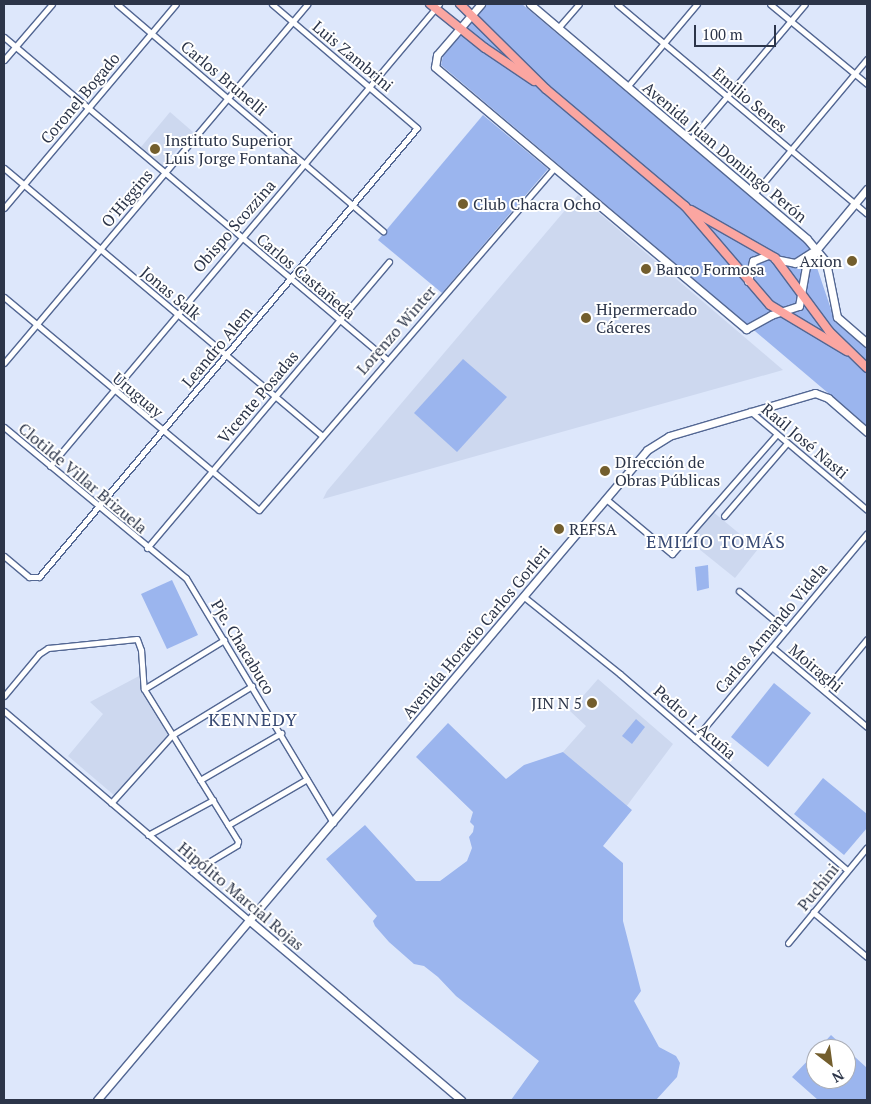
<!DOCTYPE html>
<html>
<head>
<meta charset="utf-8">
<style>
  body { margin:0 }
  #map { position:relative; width:871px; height:1104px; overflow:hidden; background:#dde7fb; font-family:"PT Serif",serif }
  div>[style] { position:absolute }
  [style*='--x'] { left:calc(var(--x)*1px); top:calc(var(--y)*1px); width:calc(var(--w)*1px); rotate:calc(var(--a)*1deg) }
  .built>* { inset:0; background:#cdd8ef }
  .green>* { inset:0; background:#9bb5ee }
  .roads { filter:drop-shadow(1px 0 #536793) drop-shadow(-1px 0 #536793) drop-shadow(0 1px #536793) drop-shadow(0 -1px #536793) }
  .minor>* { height:5px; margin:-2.5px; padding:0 2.5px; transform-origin:2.5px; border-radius:2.5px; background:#fff }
  .secondary>* { height:7px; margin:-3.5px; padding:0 3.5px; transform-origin:3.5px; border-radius:3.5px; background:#fff }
  .primary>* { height:8px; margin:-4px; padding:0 4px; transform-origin:4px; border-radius:4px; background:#fba6a1 }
  .dots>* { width:14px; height:14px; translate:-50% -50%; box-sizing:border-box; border:2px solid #fff; border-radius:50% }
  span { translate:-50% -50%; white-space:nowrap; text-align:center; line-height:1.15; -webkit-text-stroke:4px #fff; paint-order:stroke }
  .street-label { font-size:16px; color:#2c3549 }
  .poi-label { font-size:16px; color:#2c3549 }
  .left { translate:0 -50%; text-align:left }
  .right { translate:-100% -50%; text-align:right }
  .neighbourhood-label { font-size:18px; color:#374973; letter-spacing:1px }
  .frame { position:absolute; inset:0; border:5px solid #2c3549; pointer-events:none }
  .north { position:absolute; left:806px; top:1039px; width:50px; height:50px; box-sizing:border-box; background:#fff; border:1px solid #abaeb6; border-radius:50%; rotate:150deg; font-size:14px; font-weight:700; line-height:20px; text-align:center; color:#2c3549 }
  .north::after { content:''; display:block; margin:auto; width:18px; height:22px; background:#735e2d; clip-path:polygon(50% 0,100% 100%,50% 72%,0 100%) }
  .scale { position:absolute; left:694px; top:25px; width:82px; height:22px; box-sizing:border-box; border:2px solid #2c3549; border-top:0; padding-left:6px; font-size:15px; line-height:18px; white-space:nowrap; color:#2c3549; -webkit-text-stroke:4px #fff; paint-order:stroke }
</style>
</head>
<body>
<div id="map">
  <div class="built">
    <i style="clip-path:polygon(170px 112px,193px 132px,163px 166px,141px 147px)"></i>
    <i style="clip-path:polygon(578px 195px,783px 370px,323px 499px,327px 491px)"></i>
    <i style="clip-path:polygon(712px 511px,758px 549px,735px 578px,689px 541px)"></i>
    <i style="clip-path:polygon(139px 676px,142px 693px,168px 735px,115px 796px,68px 756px,103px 714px,90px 702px)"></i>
    <i style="clip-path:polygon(598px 679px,673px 744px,626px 807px,563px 752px,586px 726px,570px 711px)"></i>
  </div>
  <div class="green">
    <i style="clip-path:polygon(487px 4px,522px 4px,810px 247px,835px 321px,867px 348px,867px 426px,441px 65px,443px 56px)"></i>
    <i style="clip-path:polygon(483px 115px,548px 169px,442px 293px,378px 240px)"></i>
    <i style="clip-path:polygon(463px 359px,507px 397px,457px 452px,414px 413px)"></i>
    <i style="clip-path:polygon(708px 565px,709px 588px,697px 591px,695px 567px)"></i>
    <i style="clip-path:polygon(172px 580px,198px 635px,167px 649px,141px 594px)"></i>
    <i style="clip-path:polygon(774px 683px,811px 713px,768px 767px,731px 737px)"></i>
    <i style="clip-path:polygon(636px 719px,645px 727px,632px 744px,622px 736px)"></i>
    <i style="clip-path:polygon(448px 723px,506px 779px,524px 765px,563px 752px,632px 810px,603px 846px,623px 863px,623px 921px,641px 991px,634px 1001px,659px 1047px,676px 1056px,680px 1063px,677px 1077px,656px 1100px,511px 1100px,539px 1061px,456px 996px,438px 977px,424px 966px,414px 964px,389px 942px,375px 926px,373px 921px,377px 916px,326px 859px,365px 825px,416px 881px,440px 881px,467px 861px,472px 848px,469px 837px,473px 832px,474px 826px,470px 822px,473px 812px,416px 757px)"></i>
    <i style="clip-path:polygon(823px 778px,867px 814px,867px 828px,844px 855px,794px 814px)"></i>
    <i style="clip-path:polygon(831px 1035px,867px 1068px,867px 1100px,818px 1100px,792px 1077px,816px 1052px,816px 1079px,846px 1079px,846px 1049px,818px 1049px)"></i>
  </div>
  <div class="roads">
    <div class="minor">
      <i style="--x:117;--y:4;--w:350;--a:40.5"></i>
      <i style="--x:617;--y:4;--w:326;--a:40"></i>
      <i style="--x:770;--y:4;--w:126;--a:39.5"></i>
      <i style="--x:558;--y:28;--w:32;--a:-49"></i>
      <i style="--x:4;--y:37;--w:500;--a:40.1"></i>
      <i style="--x:4;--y:60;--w:74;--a:-49.4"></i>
      <i style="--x:627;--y:87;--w:109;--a:-49.9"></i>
      <i style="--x:690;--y:140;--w:178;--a:-49.8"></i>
      <i style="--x:4;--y:168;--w:416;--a:40.1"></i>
      <i style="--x:754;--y:194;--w:176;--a:-50.1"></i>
      <i style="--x:4;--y:208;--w:267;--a:-49.9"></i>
      <i style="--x:4;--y:297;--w:332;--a:39.9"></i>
      <i style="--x:259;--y:510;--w:452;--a:-49.2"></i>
      <i style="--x:4;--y:363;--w:470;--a:-49.8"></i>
      <i style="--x:750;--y:411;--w:153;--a:40.2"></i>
      <i style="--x:4;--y:427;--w:236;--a:39.7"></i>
      <i style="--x:186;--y:578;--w:286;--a:59"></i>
      <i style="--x:50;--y:466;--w:604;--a:-49.9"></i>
      <i style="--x:606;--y:499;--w:86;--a:39.8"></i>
      <i style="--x:672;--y:554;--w:159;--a:-48.8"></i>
      <i style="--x:724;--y:516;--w:96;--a:-49.2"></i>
      <i style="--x:147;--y:548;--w:375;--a:-49.8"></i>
      <i style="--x:4;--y:556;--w:33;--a:40"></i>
      <i style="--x:29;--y:577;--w:10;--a:0"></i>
      <i style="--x:39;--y:577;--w:587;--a:-49.91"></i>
      <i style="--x:417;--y:128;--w:191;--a:-139.5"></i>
      <i style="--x:739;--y:591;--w:61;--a:39.7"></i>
      <i style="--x:523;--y:596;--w:124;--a:38.8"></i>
      <i style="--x:620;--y:674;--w:300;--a:40.8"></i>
      <i style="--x:772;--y:647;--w:124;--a:40.1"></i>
      <i style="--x:144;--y:689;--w:94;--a:-31.5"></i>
      <i style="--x:825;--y:690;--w:66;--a:-50.5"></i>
      <i style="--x:4;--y:696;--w:55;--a:-50.2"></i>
      <i style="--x:39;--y:654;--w:11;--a:-34"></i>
      <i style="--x:48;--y:648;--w:89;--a:-5.8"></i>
      <i style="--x:137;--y:639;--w:12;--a:70"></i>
      <i style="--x:141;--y:650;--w:39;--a:86"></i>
      <i style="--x:144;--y:689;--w:179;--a:58.3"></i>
      <i style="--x:238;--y:841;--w:4;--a:104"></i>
      <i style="--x:237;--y:845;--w:52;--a:149"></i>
      <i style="--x:4;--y:711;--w:323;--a:40.5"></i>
      <i style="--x:695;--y:739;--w:268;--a:-50.1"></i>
      <i style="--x:200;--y:780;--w:94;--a:-30.1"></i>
      <i style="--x:111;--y:803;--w:91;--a:-48.1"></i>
      <i style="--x:172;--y:735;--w:94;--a:-31.5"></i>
      <i style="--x:228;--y:825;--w:91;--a:-30.2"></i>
      <i style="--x:148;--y:835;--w:74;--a:-28.3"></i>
      <i style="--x:813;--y:912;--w:70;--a:39.8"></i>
      <i style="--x:788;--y:943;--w:124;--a:-50.5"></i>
    </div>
    <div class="secondary">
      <i style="--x:481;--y:4;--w:67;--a:130.8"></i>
      <i style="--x:437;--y:55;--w:12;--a:99"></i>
      <i style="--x:435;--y:67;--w:407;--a:40.1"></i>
      <i style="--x:746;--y:329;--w:29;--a:-29"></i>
      <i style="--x:771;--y:315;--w:29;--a:-18"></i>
      <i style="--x:799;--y:306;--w:40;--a:-80"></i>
      <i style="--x:806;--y:267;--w:21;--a:-59"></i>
      <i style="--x:817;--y:249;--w:78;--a:-50.2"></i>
      <i style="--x:530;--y:4;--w:363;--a:40.3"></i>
      <i style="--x:807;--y:239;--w:30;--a:50"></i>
      <i style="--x:826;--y:262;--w:56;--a:78.7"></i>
      <i style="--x:837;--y:317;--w:40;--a:41"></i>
      <i style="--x:775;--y:259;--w:20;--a:11"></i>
      <i style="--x:795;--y:263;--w:20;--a:-33"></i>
      <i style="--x:748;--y:281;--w:21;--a:-76"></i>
      <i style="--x:753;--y:261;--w:16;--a:-22"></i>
      <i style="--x:250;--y:921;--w:277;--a:40.3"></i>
      <i style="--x:97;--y:1100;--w:851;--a:-49.76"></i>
      <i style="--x:647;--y:450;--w:26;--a:-32"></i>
      <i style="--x:669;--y:436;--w:152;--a:-16.4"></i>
      <i style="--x:815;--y:393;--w:14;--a:21"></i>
      <i style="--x:828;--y:398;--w:52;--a:41.1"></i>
    </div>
    <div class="primary">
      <i style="--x:430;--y:4;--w:70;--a:38.7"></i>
      <i style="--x:485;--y:48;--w:59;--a:34"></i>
      <i style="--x:460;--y:4;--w:121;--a:44.7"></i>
      <i style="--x:546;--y:89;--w:182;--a:40.1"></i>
      <i style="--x:685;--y:206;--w:130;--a:49.4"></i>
      <i style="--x:770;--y:305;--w:90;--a:30.9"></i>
      <i style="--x:691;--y:210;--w:97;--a:29.7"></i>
      <i style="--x:775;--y:258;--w:91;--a:53.5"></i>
      <i style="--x:829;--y:331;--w:53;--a:44.2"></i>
    </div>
  </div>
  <div class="dots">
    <i style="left:155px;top:149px;background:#735e2d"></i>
    <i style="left:463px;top:204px;background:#735e2d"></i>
    <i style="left:852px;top:261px;background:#735e2d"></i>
    <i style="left:646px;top:269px;background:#735e2d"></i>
    <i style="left:586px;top:318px;background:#735e2d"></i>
    <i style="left:605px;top:471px;background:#735e2d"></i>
    <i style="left:559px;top:529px;background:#735e2d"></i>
    <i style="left:592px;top:703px;background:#735e2d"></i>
  </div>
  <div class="street-label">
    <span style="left:353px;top:56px;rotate:40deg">Luis Zambrini</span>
    <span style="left:224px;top:78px;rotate:40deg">Carlos Brunelli</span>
    <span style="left:80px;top:98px;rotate:-50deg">Coronel Bogado</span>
    <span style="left:750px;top:100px;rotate:40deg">Emilio Senes</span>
    <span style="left:725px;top:152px;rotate:40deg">Avenida Juan Domingo Perón</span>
    <span style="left:127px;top:198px;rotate:-50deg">O'Higgins</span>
    <span style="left:234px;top:226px;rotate:-49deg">Obispo Scozzina</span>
    <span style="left:306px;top:276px;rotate:40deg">Carlos Castañeda</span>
    <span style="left:171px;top:293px;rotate:40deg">Jonas Salk</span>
    <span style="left:396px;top:330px;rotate:-49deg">Lorenzo Winter</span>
    <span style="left:217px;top:347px;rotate:-50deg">Leandro Alem</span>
    <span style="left:138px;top:395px;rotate:40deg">Uruguay</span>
    <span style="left:258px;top:397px;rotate:-50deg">Vicente Posadas</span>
    <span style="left:805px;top:441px;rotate:40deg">Raúl José Nasti</span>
    <span style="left:83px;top:478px;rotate:40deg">Clotilde Villar Brizuela</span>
    <span style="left:771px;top:628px;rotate:-50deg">Carlos Armando Videla</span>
    <span style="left:476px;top:632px;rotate:-50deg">Avenida Horacio Carlos Gorleri</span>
    <span style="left:243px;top:647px;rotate:59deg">Pje. Chacabuco</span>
    <span style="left:816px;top:668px;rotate:40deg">Moiraghi</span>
    <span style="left:695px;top:722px;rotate:41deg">Pedro I. Acuña</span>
    <span style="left:818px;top:887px;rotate:-51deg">Puchini</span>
    <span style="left:241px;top:896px;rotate:40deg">Hipólito Marcial Rojas</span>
  </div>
  <div class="poi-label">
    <span class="left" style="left:165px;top:149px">Instituto Superior<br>Luis Jorge Fontana</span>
    <span class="left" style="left:473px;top:204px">Club Chacra Ocho</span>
    <span class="right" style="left:842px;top:261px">Axion</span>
    <span class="left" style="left:656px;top:269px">Banco Formosa</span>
    <span class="left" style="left:596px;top:318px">Hipermercado<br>Cáceres</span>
    <span class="left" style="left:615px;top:471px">DIrección de<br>Obras Públicas</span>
    <span class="left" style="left:569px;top:529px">REFSA</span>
    <span class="right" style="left:582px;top:703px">JIN N 5</span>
  </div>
  <div class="neighbourhood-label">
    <span style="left:716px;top:541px">EMILIO TOMÁS</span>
    <span style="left:253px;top:719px">KENNEDY</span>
  </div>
  <div class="frame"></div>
  <div class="north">N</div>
  <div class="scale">100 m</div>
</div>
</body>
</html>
